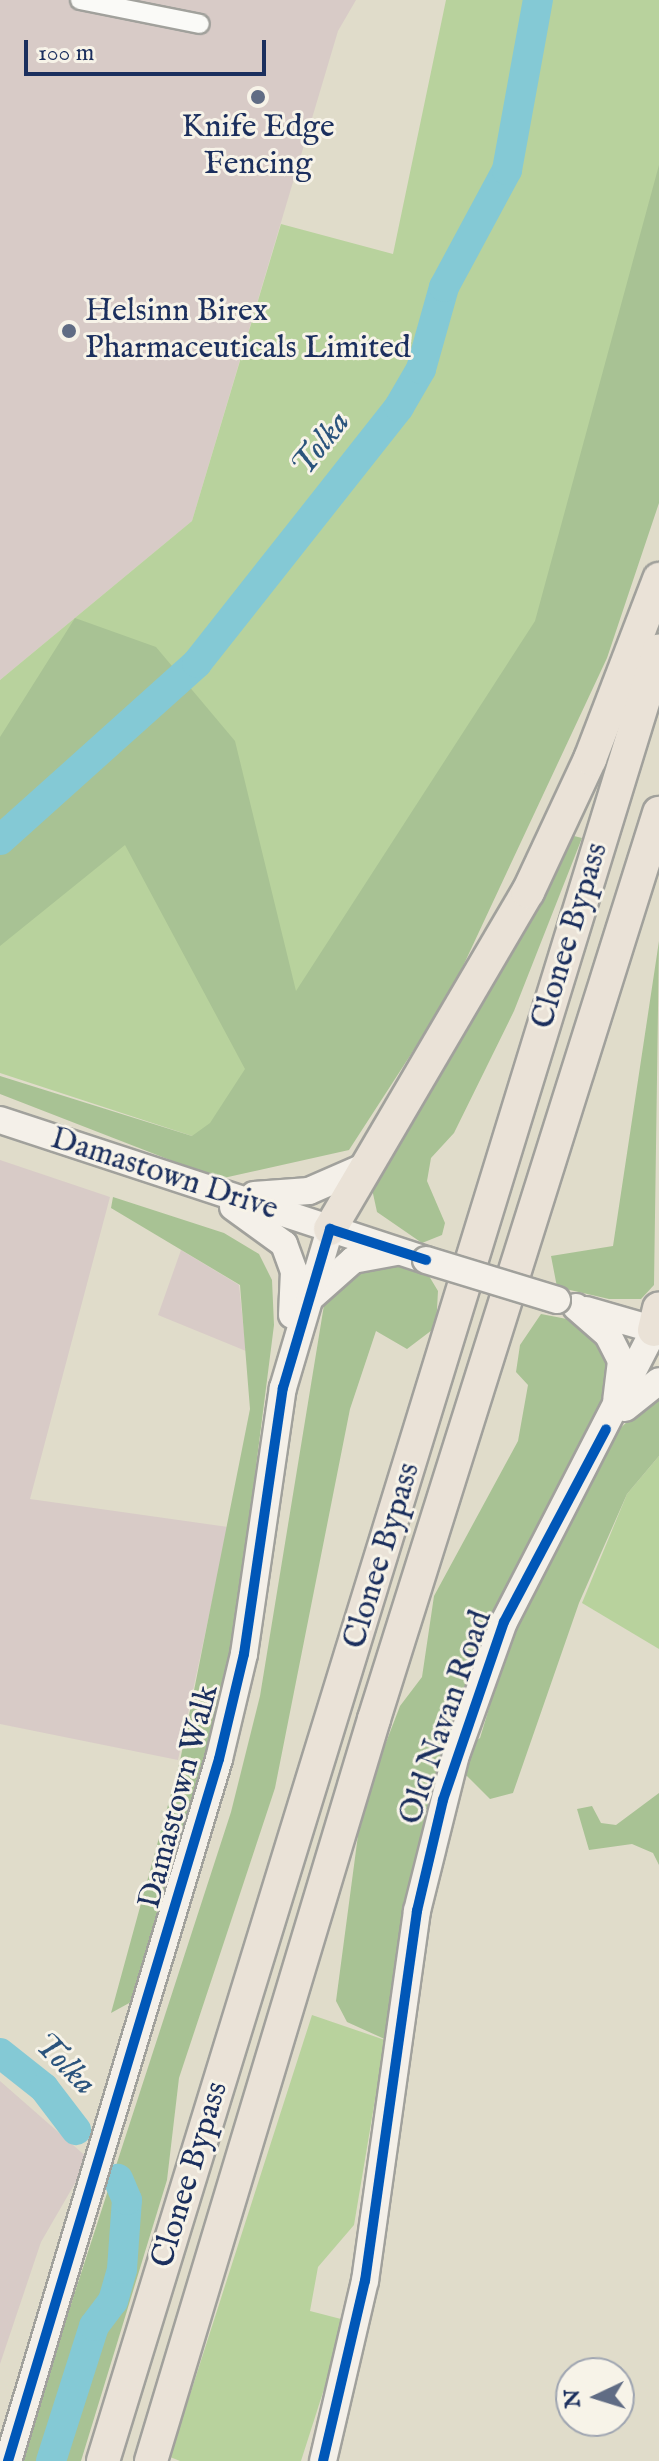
<!DOCTYPE html>
<html>
<head>
<meta charset="utf-8">
<style>
  body { margin:0 }
  #map { position:relative; width:659px; height:2461px; overflow:hidden; background:#e0dcca; font-family:"IM FELL English",serif }
  div>[style] { position:absolute }
  [style*='--x'] { left:calc(var(--x)*1px); top:calc(var(--y)*1px); width:calc(var(--w)*1px); rotate:calc(var(--a)*1deg) }
  .industrial>* { inset:0; background:#d8cbc7 }
  .green>* { inset:0; background:#b8d29d }
  .forest>* { inset:0; background:#a8c294 }
  .river>* { height:30px; margin:-15px; padding:0 15px; transform-origin:15px; border-radius:15px; background:#84c9d5 }
  .roads { filter:drop-shadow(2px 0 #a1a19c) drop-shadow(-2px 0 #a1a19c) drop-shadow(0 2px #a1a19c) drop-shadow(0 -2px #a1a19c) }
  .street>* { height:18px; margin:-9px; padding:0 9px; transform-origin:9px; border-radius:9px; background:#fafaf7 }
  .secondary>* { height:26px; margin:-13px; padding:0 13px; transform-origin:13px; border-radius:13px; background:#f4f0e9 }
  .highway>* { height:32px; margin:-16px; padding:0 16px; transform-origin:16px; border-radius:16px; background:#eae2d7 }
  .bridges { filter:drop-shadow(2px 0 #a1a19c) drop-shadow(-2px 0 #a1a19c) drop-shadow(0 2px #a1a19c) drop-shadow(0 -2px #a1a19c) }
  .secondary-bridge>* { height:26px; margin:-13px; padding:0 13px; transform-origin:13px; border-radius:13px; background:#f4f0e9 }
  .cycleway>* { height:10px; margin:-5px; padding:0 5px; transform-origin:5px; border-radius:5px; background:#0057b8 }
  .dots>* { width:22px; height:22px; translate:-50% -50%; box-sizing:border-box; border:4px solid #f7f3e8; border-radius:50% }
  span { translate:-50% -50%; white-space:nowrap; text-align:center; line-height:1.15; -webkit-text-stroke:6px #f7f3e8; paint-order:stroke }
  .poi-label { font-size:32px; color:#1b2f5e }
  .left { translate:0 -50%; text-align:left }
  .street-label { font-size:32px; color:#1b2f5e }
  .water-label { font-size:34px; color:#2b547d; font-style:italic }
  .north { position:absolute; left:555px; top:2357px; width:80px; height:80px; box-sizing:border-box; background:#f7f3e8; border:2px solid #9fa5b1; border-radius:50%; rotate:266deg; font-size:22px; font-weight:700; line-height:32px; text-align:center; color:#1b2f5e }
  .north::after { content:''; display:block; margin:auto; width:28px; height:36px; background:#606c84; clip-path:polygon(50% 0,100% 100%,50% 72%,0 100%) }
  .scale { position:absolute; left:24px; top:40px; width:242px; height:36px; box-sizing:border-box; border:4px solid #1b2f5e; border-top:0; padding-left:10px; font-size:24px; line-height:28px; white-space:nowrap; color:#1b2f5e; -webkit-text-stroke:6px #f7f3e8; paint-order:stroke }
</style>
</head>
<body>
<div id="map">
  <div class="industrial">
    <i style="clip-path:polygon(0 0,356px 0,338px 31px,192px 521px,0 680px)"></i>
    <i style="clip-path:polygon(0 1160px,110px 1197px,30px 1499px,228px 1527px,178px 1760px,0 1724px)"></i>
    <i style="clip-path:polygon(181px 1250px,239px 1285px,246px 1351px,158px 1315px)"></i>
    <i style="clip-path:polygon(0 2081px,89px 2159px,41px 2242px,0 2364px)"></i>
  </div>
  <div class="green">
    <i style="clip-path:polygon(446px 0,530px 0,495px 165px,437px 280px,420px 355px,394px 406px,281px 536px,262px 573px,164px 680px,0 828px,0 680px,192px 521px,281px 224px,393px 254px)"></i>
    <i style="clip-path:polygon(543px 0,659px 0,659px 463px,253px 1156px,0 1073px,0 943px,424px 376px,445px 296px,509px 189px)"></i>
    <i style="clip-path:polygon(659px 1456px,659px 1649px,582px 1603px,627px 1494px)"></i>
    <i style="clip-path:polygon(312px 2015px,385px 2040px,354px 2225px,318px 2267px,310px 2311px,341px 2319px,332px 2364px,301px 2461px,180px 2461px,170px 2457px)"></i>
  </div>
  <div class="forest">
    <i style="clip-path:polygon(659px 165px,659px 503px,607px 658px,450px 994px,349px 1150px,219px 1179px,0 1094px,0 1076px,192px 1136px,210px 1123px,245px 1069px,125px 845px,0 946px,0 737px,75px 618px,156px 647px,235px 741px,296px 991px,535px 621px)"></i>
    <i style="clip-path:polygon(570px 835px,582px 838px,514px 1011px,454px 1133px,431px 1158px,427px 1181px,445px 1223px,442px 1235px,422px 1243px,377px 1212px,372px 1189px,381px 1156px)"></i>
    <i style="clip-path:polygon(659px 941px,654px 1285px,641px 1299px,609px 1299px,557px 1287px,551px 1256px,613px 1246px)"></i>
    <i style="clip-path:polygon(113px 1197px,224px 1233px,259px 1254px,272px 1280px,274px 1325px,233px 1648px,198px 1793px,131px 2002px,111px 2013px,180px 1761px,250px 1409px,240px 1285px,111px 1208px)"></i>
    <i style="clip-path:polygon(394px 1262px,429px 1276px,438px 1291px,436px 1327px,407px 1349px,376px 1331px,350px 1409px,275px 1788px,179px 2078px,167px 2180px,81px 2461px,20px 2461px,231px 1812px,260px 1696px,324px 1305px,337px 1281px)"></i>
    <i style="clip-path:polygon(541px 1314px,572px 1320px,611px 1359px,608px 1395px,479px 1648px,430px 1793px,389px 2041px,347px 2022px,336px 2001px,362px 1805px,400px 1706px,422px 1677px,434px 1596px,518px 1441px,528px 1385px,516px 1372px,520px 1345px)"></i>
    <i style="clip-path:polygon(659px 1392px,659px 1456px,627px 1494px,579px 1603px,513px 1793px,490px 1799px,461px 1770px,466px 1747px,480px 1738px,517px 1616px,613px 1435px)"></i>
    <i style="clip-path:polygon(659px 1793px,659px 1865px,653px 1853px,632px 1844px,589px 1850px,577px 1809px,592px 1806px,601px 1823px,616px 1825px)"></i>
  </div>
  <div class="river">
    <i style="--x:0;--y:840;--w:265;--a:-41.9"></i>
    <i style="--x:197;--y:663;--w:326;--a:-51.7"></i>
    <i style="--x:399;--y:407;--w:44;--a:-59.9"></i>
    <i style="--x:421;--y:369;--w:85;--a:-74.3"></i>
    <i style="--x:444;--y:287;--w:133;--a:-61.7"></i>
    <i style="--x:507;--y:170;--w:173;--a:-79.7"></i>
    <i style="--x:0;--y:2053;--w:56;--a:38.5"></i>
    <i style="--x:44;--y:2088;--w:53;--a:52.7"></i>
    <i style="--x:51;--y:2461;--w:142;--a:-72.3"></i>
    <i style="--x:94;--y:2326;--w:31;--a:-53"></i>
    <i style="--x:113;--y:2301;--w:33;--a:-74"></i>
    <i style="--x:122;--y:2269;--w:69;--a:-85.9"></i>
    <i style="--x:127;--y:2200;--w:23;--a:-113"></i>
  </div>
  <div class="roads">
    <div class="street">
      <i style="--x:80;--y:0;--w:122;--a:11.3"></i>
    </div>
    <div class="secondary">
      <i style="--x:0;--y:1120;--w:448;--a:18.2"></i>
      <i style="--x:254;--y:1195;--w:55;--a:-4.2"></i>
      <i style="--x:309;--y:1191;--w:60;--a:-23.6"></i>
      <i style="--x:233;--y:1207;--w:63;--a:36"></i>
      <i style="--x:284;--y:1244;--w:29;--a:70"></i>
      <i style="--x:294;--y:1271;--w:44;--a:92.6"></i>
      <i style="--x:308;--y:1300;--w:60;--a:-41.6"></i>
      <i style="--x:353;--y:1260;--w:44;--a:-10.5"></i>
      <i style="--x:576;--y:1307;--w:43;--a:41.2"></i>
      <i style="--x:608;--y:1335;--w:29;--a:63"></i>
      <i style="--x:621;--y:1361;--w:38;--a:97"></i>
      <i style="--x:586;--y:1310;--w:76;--a:16"></i>
      <i style="--x:625;--y:1408;--w:43;--a:-38.5"></i>
      <i style="--x:8;--y:2461;--w:733;--a:-73.27"></i>
      <i style="--x:219;--y:1759;--w:108;--a:-76.6"></i>
      <i style="--x:244;--y:1654;--w:269;--a:-81.7"></i>
      <i style="--x:283;--y:1388;--w:166;--a:-73.5"></i>
      <i style="--x:323;--y:2461;--w:185;--a:-76.9"></i>
      <i style="--x:365;--y:2281;--w:374;--a:-82"></i>
      <i style="--x:417;--y:1911;--w:161;--a:-76"></i>
      <i style="--x:456;--y:1755;--w:141;--a:-70.2"></i>
      <i style="--x:504;--y:1622;--w:328;--a:-62.8"></i>
    </div>
    <div class="highway">
      <i style="--x:330;--y:1229;--w:391;--a:-59.6"></i>
      <i style="--x:528;--y:892;--w:147;--a:-65"></i>
      <i style="--x:590;--y:759;--w:193;--a:-69"></i>
      <i style="--x:654;--y:1330;--w:22;--a:-77"></i>
      <i style="--x:103;--y:2461;--w:1894;--a:-72.93"></i>
      <i style="--x:151;--y:2461;--w:775;--a:-73.27"></i>
      <i style="--x:374;--y:1719;--w:950;--a:-72.54"></i>
    </div>
  </div>
  <div class="bridges">
    <div class="secondary-bridge">
      <i style="--x:426;--y:1260;--w:137;--a:17"></i>
    </div>
  </div>
  <div class="cycleway">
    <i style="--x:8;--y:2461;--w:733;--a:-73.27"></i>
    <i style="--x:219;--y:1759;--w:108;--a:-76.6"></i>
    <i style="--x:244;--y:1654;--w:269;--a:-81.7"></i>
    <i style="--x:283;--y:1388;--w:166;--a:-73.5"></i>
    <i style="--x:330;--y:1229;--w:101;--a:17.9"></i>
    <i style="--x:323;--y:2461;--w:185;--a:-76.9"></i>
    <i style="--x:365;--y:2281;--w:374;--a:-82"></i>
    <i style="--x:417;--y:1911;--w:114;--a:-76.8"></i>
    <i style="--x:443;--y:1800;--w:188;--a:-71.1"></i>
    <i style="--x:504;--y:1622;--w:218;--a:-62.1"></i>
  </div>
  <div class="dots">
    <i style="left:258px;top:97px;background:#606c84"></i>
    <i style="left:69px;top:331px;background:#606c84"></i>
  </div>
  <div class="poi-label">
    <span style="left:258px;top:147px">Knife Edge<br>Fencing</span>
    <span class="left" style="left:85px;top:331px">Helsinn Birex<br>Pharmaceuticals Limited</span>
  </div>
  <div class="street-label">
    <span style="left:571px;top:936px;rotate:-73deg">Clonee Bypass</span>
    <span style="left:164px;top:1175px;rotate:18deg">Damastown Drive</span>
    <span style="left:383px;top:1556px;rotate:-73deg">Clonee Bypass</span>
    <span style="left:447px;top:1718px;rotate:-71deg">Old Navan Road</span>
    <span style="left:180px;top:1797px;rotate:-75deg">Damastown Walk</span>
    <span style="left:191px;top:2175px;rotate:-73deg">Clonee Bypass</span>
  </div>
  <div class="water-label">
    <span style="left:321px;top:444px;rotate:-52deg">Tolka</span>
    <span style="left:65px;top:2064px;rotate:45deg">Tolka</span>
  </div>
  <div class="north">N</div>
  <div class="scale">100 m</div>
</div>
</body>
</html>
